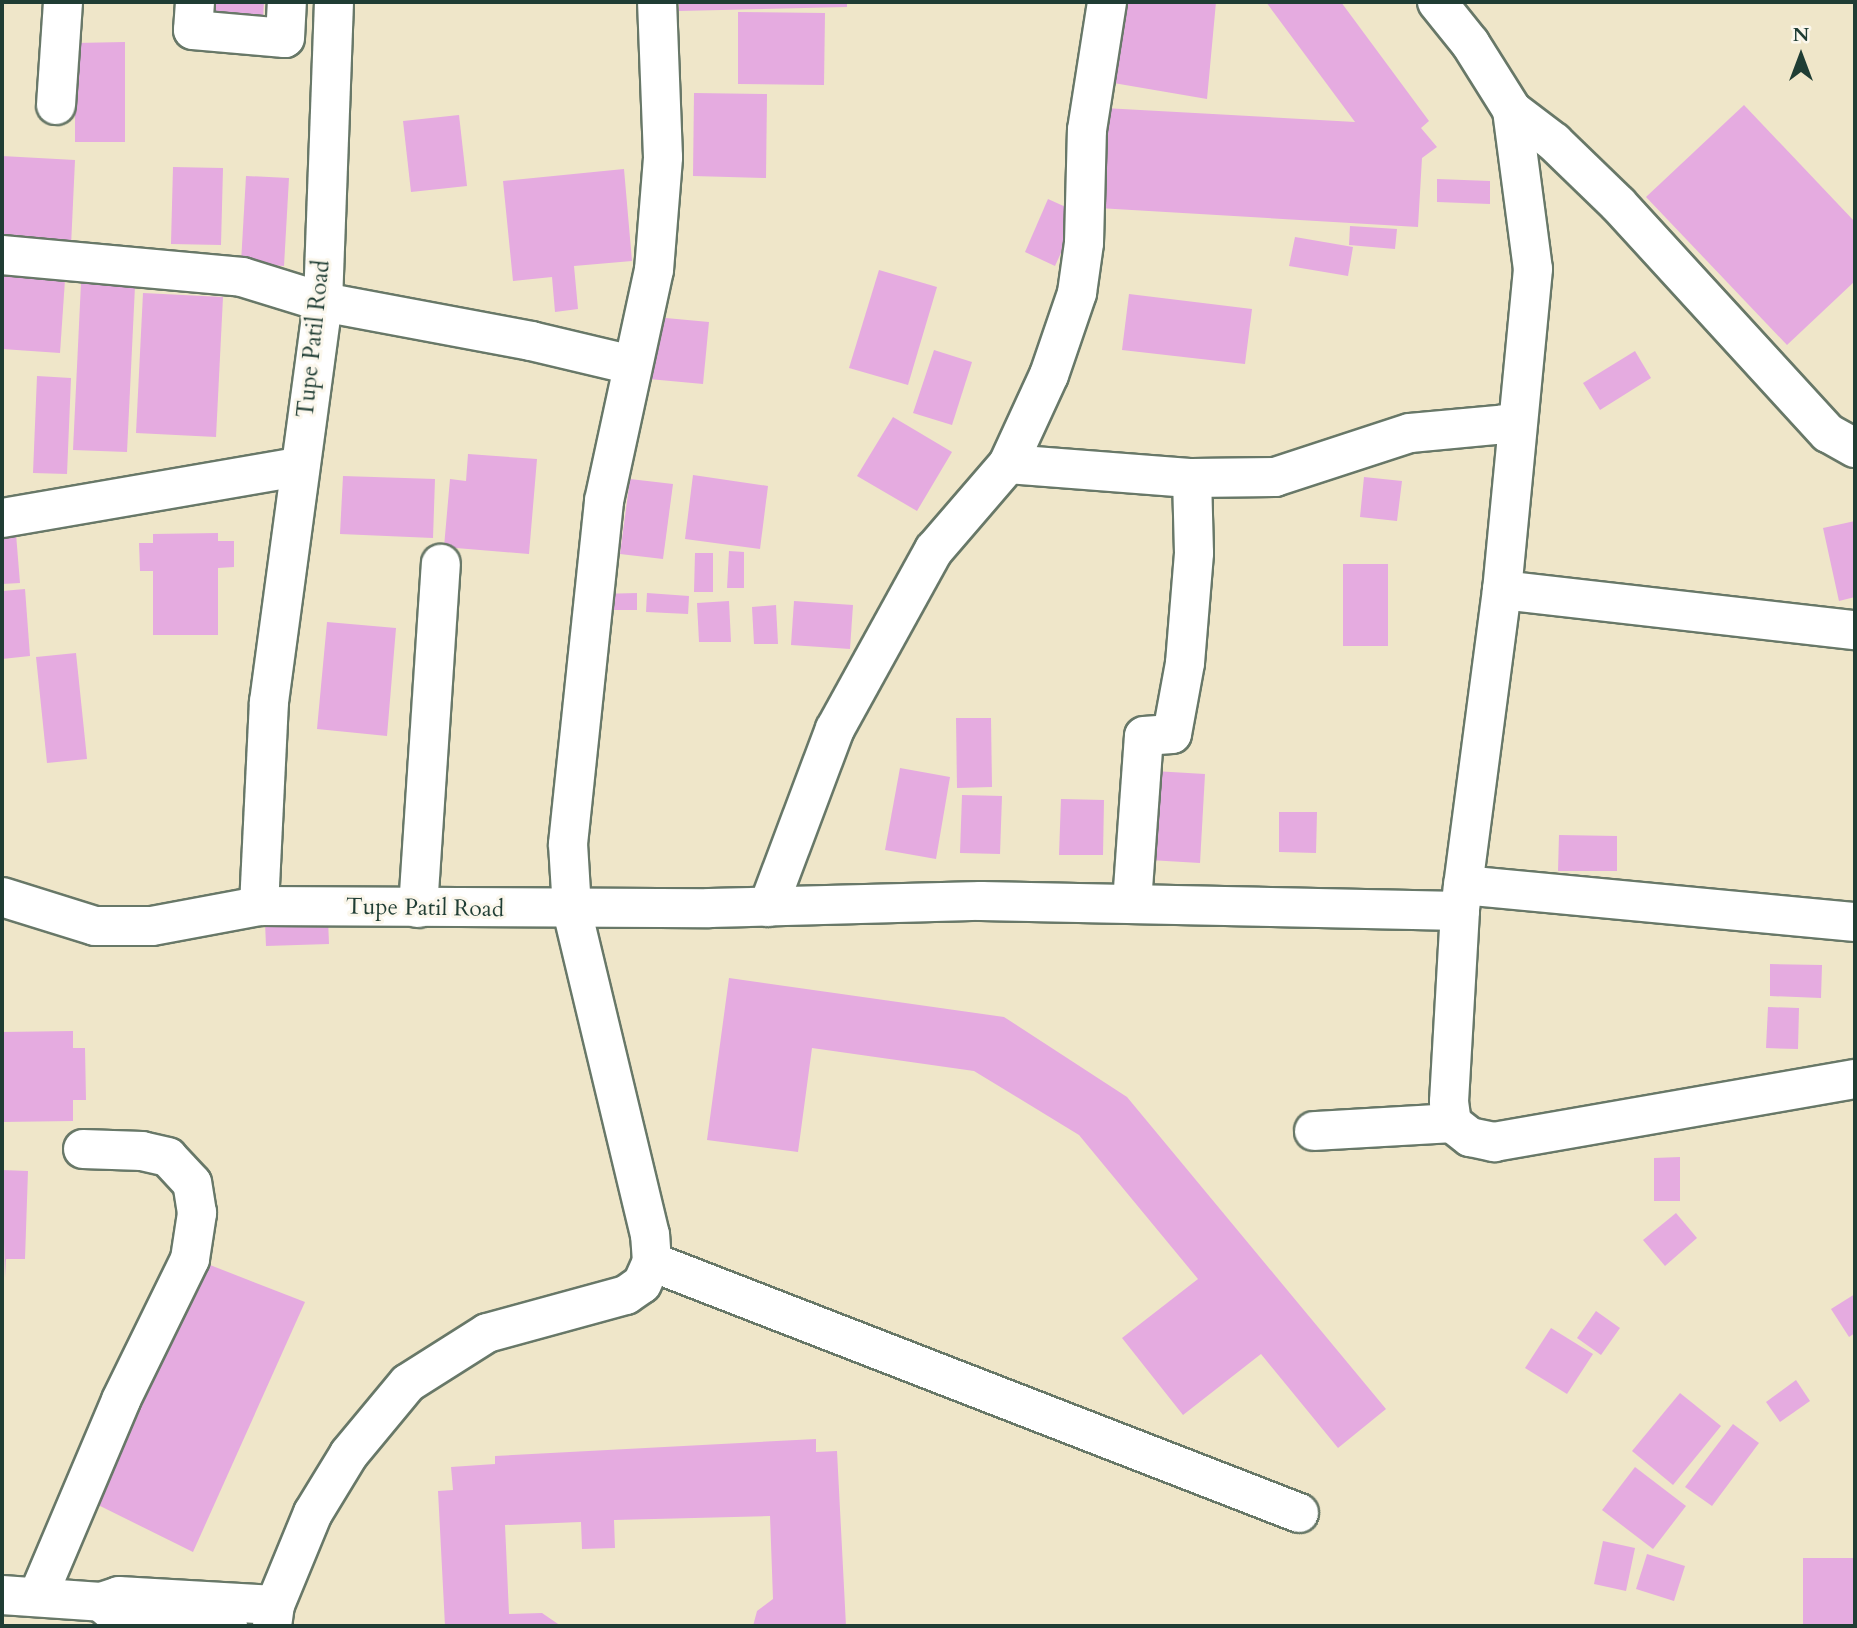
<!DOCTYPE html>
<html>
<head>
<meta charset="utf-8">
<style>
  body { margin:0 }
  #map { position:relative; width:1857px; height:1628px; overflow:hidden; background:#efe6c9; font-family:Cardo,serif }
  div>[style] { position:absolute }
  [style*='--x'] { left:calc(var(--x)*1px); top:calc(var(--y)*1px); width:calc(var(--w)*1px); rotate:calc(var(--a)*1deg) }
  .building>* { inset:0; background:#e5abe0 }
  .roads { filter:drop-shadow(2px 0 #687868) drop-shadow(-2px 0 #687868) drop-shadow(0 2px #687868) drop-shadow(0 -2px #687868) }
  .minor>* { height:38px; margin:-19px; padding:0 19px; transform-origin:19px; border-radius:19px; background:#fff }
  span { translate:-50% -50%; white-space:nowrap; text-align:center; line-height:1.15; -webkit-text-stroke:6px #fbf7ec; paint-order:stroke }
  .street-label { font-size:23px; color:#1f3d34 }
  .frame { position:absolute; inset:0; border:4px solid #1f3d34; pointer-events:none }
  .north { position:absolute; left:1766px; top:21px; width:70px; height:70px; -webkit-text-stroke:5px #fbf7ec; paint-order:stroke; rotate:0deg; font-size:19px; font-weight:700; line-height:28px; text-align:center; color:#1f3d34 }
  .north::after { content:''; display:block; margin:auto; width:24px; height:32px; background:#1f3d34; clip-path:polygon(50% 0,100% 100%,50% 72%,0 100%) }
</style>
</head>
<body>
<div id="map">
  <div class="building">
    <i style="clip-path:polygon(204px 2px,264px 2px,263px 19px,203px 15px)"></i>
    <i style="clip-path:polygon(679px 2px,847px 2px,847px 7px,679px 11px)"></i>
    <i style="clip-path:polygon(1109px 2px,1216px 2px,1207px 99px,1096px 80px)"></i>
    <i style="clip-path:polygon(1266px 2px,1341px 2px,1429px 121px,1421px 128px,1437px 147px,1422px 158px,1418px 227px,1098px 208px,1104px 108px,1355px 122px)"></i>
    <i style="clip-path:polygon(738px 12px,825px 13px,824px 85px,738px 84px)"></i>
    <i style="clip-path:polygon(125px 42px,125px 142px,75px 142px,75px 43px)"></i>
    <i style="clip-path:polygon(694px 93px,767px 94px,766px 178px,693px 176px)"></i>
    <i style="clip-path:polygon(1744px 105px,1855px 222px,1855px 281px,1787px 345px,1646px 197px)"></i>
    <i style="clip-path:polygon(459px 115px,467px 186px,411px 192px,403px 121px)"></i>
    <i style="clip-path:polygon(2px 156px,75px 160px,71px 246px,2px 243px)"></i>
    <i style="clip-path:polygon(173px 167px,223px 168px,221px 245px,171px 244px)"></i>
    <i style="clip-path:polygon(624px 169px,632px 261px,574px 266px,578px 309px,555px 312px,552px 277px,513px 281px,503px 181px)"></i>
    <i style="clip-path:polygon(246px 176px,289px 178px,284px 266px,241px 263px)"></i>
    <i style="clip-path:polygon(1437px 179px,1490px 181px,1490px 204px,1437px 202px)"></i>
    <i style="clip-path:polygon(1048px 199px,1079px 213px,1055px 266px,1025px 252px)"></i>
    <i style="clip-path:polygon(1350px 226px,1397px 229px,1395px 249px,1349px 245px)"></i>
    <i style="clip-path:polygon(1295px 237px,1353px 247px,1348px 276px,1289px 266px)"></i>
    <i style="clip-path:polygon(2px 261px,66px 265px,60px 353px,2px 349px)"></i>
    <i style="clip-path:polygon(879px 270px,937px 287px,908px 385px,849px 368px)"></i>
    <i style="clip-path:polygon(81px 283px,135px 286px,127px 452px,73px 450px)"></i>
    <i style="clip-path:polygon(143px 293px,223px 297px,216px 437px,136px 433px)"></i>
    <i style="clip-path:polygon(1129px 294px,1252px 309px,1245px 364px,1122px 350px)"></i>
    <i style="clip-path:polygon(655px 317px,709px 322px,703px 384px,649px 379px)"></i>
    <i style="clip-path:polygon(934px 350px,972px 362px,952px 425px,913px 413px)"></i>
    <i style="clip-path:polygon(1635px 351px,1651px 378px,1600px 410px,1583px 383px)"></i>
    <i style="clip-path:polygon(37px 376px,71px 378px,67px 474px,33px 473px)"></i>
    <i style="clip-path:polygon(893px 417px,952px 452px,917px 511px,857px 476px)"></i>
    <i style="clip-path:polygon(468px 454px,537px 459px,529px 554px,444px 547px,450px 479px,466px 481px)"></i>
    <i style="clip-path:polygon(693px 475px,768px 486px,760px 549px,685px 539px)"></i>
    <i style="clip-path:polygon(343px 476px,435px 479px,433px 538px,340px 534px)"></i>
    <i style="clip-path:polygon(1364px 477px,1402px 481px,1397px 521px,1360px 517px)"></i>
    <i style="clip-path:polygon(630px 479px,673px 484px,663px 559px,620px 554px)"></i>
    <i style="clip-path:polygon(1855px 521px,1855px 597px,1839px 601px,1823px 528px)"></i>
    <i style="clip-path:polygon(218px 533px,218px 541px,234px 541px,234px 567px,218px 568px,218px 635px,153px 635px,153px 571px,140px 571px,139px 543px,153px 543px,153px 534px)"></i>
    <i style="clip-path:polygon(16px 534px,20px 583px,2px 584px,2px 535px)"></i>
    <i style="clip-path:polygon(729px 551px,744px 552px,744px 588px,727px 588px)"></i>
    <i style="clip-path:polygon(695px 553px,713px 553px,713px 592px,694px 592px)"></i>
    <i style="clip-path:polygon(1343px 564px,1388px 564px,1388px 646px,1343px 646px)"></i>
    <i style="clip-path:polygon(25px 589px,30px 656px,2px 659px,2px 591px)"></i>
    <i style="clip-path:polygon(637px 593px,637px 610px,599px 610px,599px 594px)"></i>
    <i style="clip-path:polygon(647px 593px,689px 596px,688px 614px,646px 612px)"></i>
    <i style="clip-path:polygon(729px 601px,731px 642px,699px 642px,697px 603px)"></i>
    <i style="clip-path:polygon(794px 601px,853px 605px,850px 649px,791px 645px)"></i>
    <i style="clip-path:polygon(776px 605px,778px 644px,754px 644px,752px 607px)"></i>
    <i style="clip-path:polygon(327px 622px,396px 628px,387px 736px,317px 729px)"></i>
    <i style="clip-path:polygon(76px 653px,87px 759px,47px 763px,36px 657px)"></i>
    <i style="clip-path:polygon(956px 718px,991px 718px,992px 787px,957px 788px)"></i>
    <i style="clip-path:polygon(900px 768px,950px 777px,936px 859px,885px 850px)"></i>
    <i style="clip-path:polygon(1154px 771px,1205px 774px,1200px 863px,1149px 860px)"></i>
    <i style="clip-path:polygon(962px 795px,1002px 796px,1000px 854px,960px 853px)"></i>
    <i style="clip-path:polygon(1061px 799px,1104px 800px,1103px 855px,1059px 855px)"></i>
    <i style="clip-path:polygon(1279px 812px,1317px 812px,1316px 853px,1279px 852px)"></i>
    <i style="clip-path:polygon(1559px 835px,1617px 836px,1617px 871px,1558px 871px)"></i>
    <i style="clip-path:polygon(328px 919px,329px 944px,266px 946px,265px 922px)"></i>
    <i style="clip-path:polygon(1770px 964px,1822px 965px,1821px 998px,1770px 996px)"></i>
    <i style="clip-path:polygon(729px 978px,1004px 1017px,1127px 1097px,1386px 1409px,1338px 1448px,1261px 1354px,1183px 1415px,1122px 1338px,1198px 1279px,1079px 1135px,974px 1071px,812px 1048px,798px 1152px,707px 1140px)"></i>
    <i style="clip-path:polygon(1768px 1007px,1799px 1008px,1798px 1049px,1766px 1048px)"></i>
    <i style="clip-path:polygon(73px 1031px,73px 1048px,85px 1048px,86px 1100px,73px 1100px,73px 1121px,2px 1122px,2px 1032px)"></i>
    <i style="clip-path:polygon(1680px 1157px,1680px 1201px,1654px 1201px,1654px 1158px)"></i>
    <i style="clip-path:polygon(2px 1170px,28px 1171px,25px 1259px,6px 1259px,5px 1278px)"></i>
    <i style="clip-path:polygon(1676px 1213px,1697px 1238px,1665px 1266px,1643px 1240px)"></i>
    <i style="clip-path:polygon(210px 1265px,305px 1302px,193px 1552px,86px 1499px)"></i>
    <i style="clip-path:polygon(1855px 1294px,1855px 1333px,1849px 1337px,1831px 1309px)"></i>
    <i style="clip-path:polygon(1596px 1311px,1620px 1328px,1601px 1355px,1577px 1338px)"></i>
    <i style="clip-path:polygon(1551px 1328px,1593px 1354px,1567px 1394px,1525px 1368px)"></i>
    <i style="clip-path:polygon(1796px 1380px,1810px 1401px,1780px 1422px,1766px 1402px)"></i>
    <i style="clip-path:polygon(1680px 1393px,1721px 1426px,1673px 1485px,1632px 1451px)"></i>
    <i style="clip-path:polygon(1733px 1424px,1759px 1443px,1712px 1506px,1685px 1487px)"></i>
    <i style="clip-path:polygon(816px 1439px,816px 1452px,837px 1451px,846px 1626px,753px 1626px,757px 1611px,773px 1599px,770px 1516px,614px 1520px,615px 1548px,582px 1549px,581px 1522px,505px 1525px,509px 1614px,542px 1613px,561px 1626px,445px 1626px,438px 1491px,453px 1490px,451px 1467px,495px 1464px,495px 1456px)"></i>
    <i style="clip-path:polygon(1635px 1467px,1686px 1506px,1653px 1549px,1602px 1510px)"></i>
    <i style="clip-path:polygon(1603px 1541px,1635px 1548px,1626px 1591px,1594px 1584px)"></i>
    <i style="clip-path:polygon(1647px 1554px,1685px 1566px,1674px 1601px,1636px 1589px)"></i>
    <i style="clip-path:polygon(1803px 1558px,1855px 1558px,1855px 1626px,1803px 1626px)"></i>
  </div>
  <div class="roads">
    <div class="minor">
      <i style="--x:195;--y:2;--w:28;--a:94"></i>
      <i style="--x:193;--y:30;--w:92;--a:5"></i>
      <i style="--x:285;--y:38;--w:36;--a:-87"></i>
      <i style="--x:1437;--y:2;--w:53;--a:51.2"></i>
      <i style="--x:1470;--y:43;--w:79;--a:57.9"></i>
      <i style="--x:1512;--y:110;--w:160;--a:82.5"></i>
      <i style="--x:1533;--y:269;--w:322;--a:95.5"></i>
      <i style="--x:1502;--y:590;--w:324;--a:97.5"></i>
      <i style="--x:1460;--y:911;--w:191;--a:93.3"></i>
      <i style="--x:1449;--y:1102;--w:21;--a:82"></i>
      <i style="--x:1452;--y:1123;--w:23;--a:38"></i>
      <i style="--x:1470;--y:1137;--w:25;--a:12"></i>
      <i style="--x:1494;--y:1142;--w:366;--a:-9.9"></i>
      <i style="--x:56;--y:105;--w:103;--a:-86.1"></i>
      <i style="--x:1512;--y:110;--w:53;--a:37.3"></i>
      <i style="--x:1554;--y:142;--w:89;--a:44.1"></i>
      <i style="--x:1618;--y:204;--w:311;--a:47.5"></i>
      <i style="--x:1828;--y:433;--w:31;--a:29"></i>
      <i style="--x:2;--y:255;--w:241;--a:5.2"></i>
      <i style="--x:242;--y:277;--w:85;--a:17.2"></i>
      <i style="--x:323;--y:302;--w:212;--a:10.6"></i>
      <i style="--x:531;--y:341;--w:104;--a:13.4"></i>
      <i style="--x:1008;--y:464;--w:185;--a:4.4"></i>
      <i style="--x:1192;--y:478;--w:83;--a:-0.7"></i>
      <i style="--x:1275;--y:477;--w:142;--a:-18.1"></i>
      <i style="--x:1410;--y:433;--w:107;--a:-5.3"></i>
      <i style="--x:2;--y:518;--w:300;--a:-9.8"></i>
      <i style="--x:1502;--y:590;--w:355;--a:6.5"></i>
      <i style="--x:1463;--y:885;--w:394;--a:5.4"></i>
      <i style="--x:2;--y:897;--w:97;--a:17.3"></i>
      <i style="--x:95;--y:926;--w:57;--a:0"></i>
      <i style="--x:152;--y:926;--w:109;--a:-10.6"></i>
      <i style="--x:259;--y:906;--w:450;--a:0.3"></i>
      <i style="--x:709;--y:908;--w:272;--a:-1.5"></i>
      <i style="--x:981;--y:901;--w:479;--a:1.2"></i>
      <i style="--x:1132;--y:903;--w:167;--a:-85.9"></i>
      <i style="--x:1144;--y:736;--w:28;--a:-4"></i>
      <i style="--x:1172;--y:734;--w:72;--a:-79.6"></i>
      <i style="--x:1185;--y:663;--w:110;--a:-85.3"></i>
      <i style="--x:1194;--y:553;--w:75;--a:-91.5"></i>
      <i style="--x:259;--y:906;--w:204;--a:-87.2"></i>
      <i style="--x:269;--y:702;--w:404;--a:-82.3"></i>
      <i style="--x:323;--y:302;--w:300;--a:-87.9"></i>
      <i style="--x:768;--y:907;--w:190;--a:-69.4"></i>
      <i style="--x:835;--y:729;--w:205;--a:-61.1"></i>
      <i style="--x:934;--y:550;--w:113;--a:-49.3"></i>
      <i style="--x:1008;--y:464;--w:98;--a:-65.3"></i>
      <i style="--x:1049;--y:375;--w:87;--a:-71.1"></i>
      <i style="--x:1077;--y:293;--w:50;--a:-82"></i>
      <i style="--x:1084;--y:243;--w:113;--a:-88.5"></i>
      <i style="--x:1087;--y:130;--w:130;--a:-81.1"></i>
      <i style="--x:418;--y:908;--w:345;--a:-86.2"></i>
      <i style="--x:1314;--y:1131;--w:138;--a:-3.3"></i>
      <i style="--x:652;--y:1262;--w:694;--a:21.2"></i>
      <i style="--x:2;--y:1595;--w:99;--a:4"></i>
      <i style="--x:38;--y:1596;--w:213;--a:-67"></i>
      <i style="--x:121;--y:1400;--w:157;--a:-63.9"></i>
      <i style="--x:190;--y:1259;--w:47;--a:-81.3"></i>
      <i style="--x:197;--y:1213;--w:30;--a:-99"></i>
      <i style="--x:192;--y:1183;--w:35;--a:-133"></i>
      <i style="--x:168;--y:1157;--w:27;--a:-167"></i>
      <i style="--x:142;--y:1151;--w:59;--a:-178.1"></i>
      <i style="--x:228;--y:1626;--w:111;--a:-174.9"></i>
      <i style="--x:117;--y:1616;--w:21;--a:-139"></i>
      <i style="--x:101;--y:1602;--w:19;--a:-18"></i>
      <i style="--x:119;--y:1596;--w:156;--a:3.3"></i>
      <i style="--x:272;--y:1626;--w:21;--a:-82"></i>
      <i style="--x:275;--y:1605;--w:100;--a:-67.6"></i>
      <i style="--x:313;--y:1513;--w:69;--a:-58.6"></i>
      <i style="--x:349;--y:1454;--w:92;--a:-50.3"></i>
      <i style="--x:408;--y:1383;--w:93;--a:-32.3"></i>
      <i style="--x:487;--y:1333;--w:144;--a:-15.3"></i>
      <i style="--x:626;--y:1295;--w:19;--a:-35"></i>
      <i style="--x:642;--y:1284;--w:24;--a:-66"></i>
      <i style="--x:652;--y:1262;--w:27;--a:-94"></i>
      <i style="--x:650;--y:1235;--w:335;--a:-103.5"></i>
      <i style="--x:572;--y:909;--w:65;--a:-93.5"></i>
      <i style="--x:568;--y:844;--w:345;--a:-84"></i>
      <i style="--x:604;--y:501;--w:236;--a:-77.8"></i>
      <i style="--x:654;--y:270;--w:113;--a:-85.4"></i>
      <i style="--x:663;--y:157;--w:155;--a:-92.2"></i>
    </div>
  </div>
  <div class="street-label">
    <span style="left:314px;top:339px;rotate:-84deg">Tupe Patil Road</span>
    <span style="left:425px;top:908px;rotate:1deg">Tupe Patil Road</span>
  </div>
  <div class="frame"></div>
  <div class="north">N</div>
</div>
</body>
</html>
